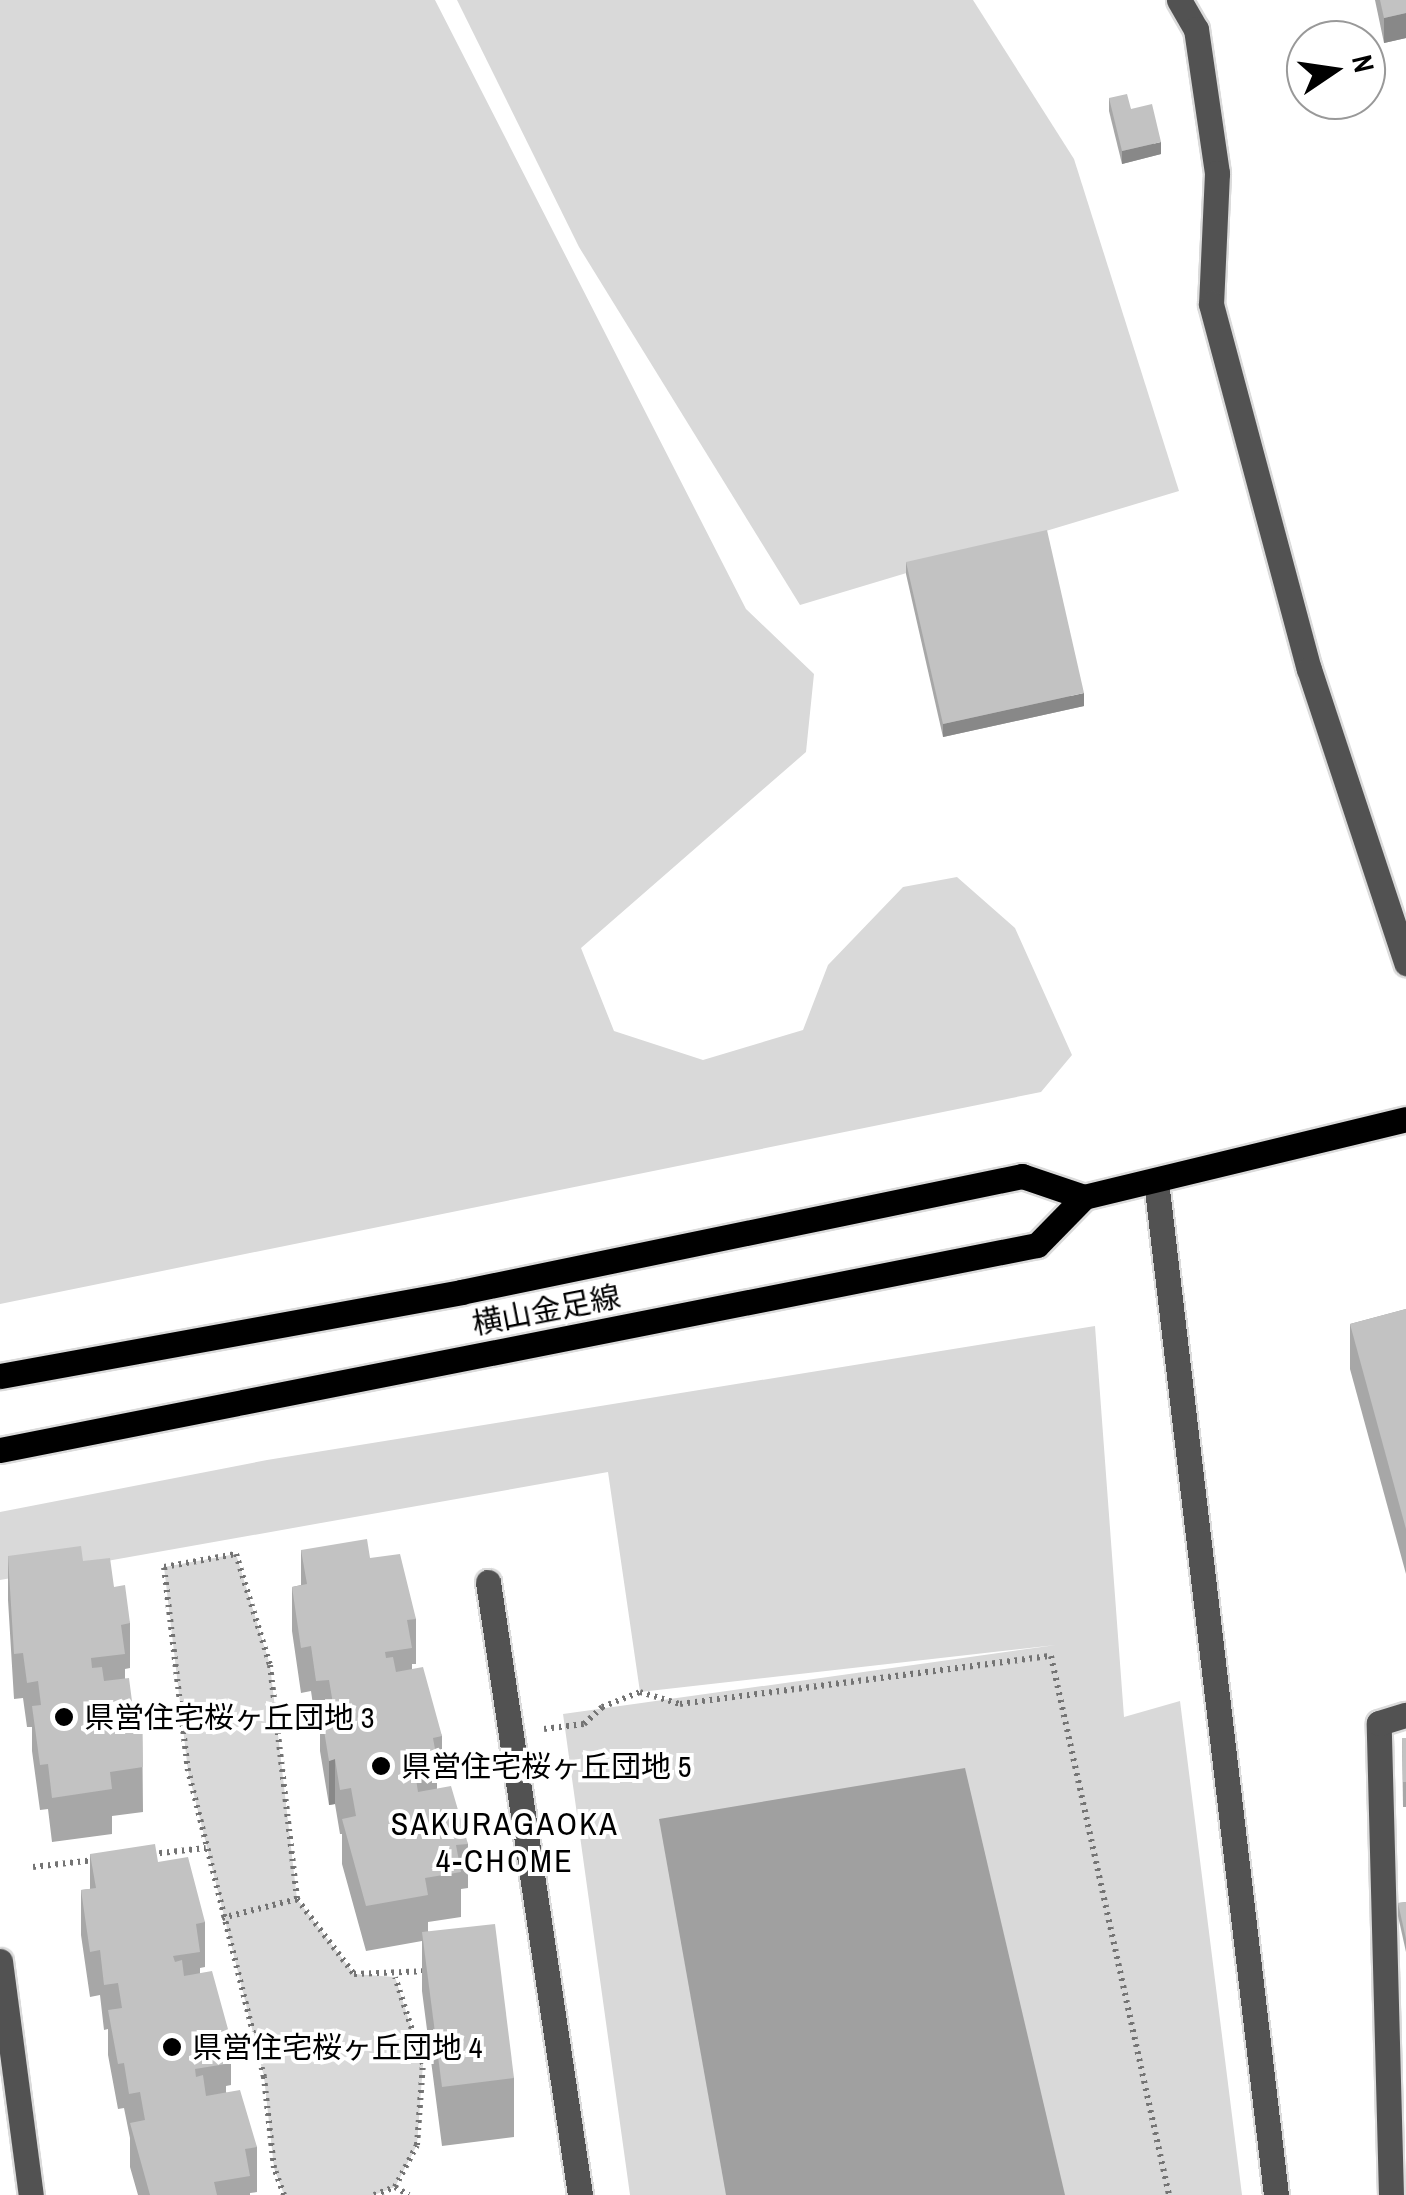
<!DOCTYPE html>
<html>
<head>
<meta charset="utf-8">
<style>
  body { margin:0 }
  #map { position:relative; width:1406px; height:2195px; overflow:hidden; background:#fff; font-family:"Archivo Narrow","Noto Sans JP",sans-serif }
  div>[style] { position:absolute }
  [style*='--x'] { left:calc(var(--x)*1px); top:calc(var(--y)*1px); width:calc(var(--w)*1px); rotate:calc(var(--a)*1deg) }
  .green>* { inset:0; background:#d9d9d9 }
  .water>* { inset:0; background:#a0a0a0 }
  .path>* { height:6px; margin-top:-3px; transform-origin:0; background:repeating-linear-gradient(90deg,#747474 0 2.5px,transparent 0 7.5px) }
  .roads { filter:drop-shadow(2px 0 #dbdbdb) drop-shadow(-2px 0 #dbdbdb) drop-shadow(0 2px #dbdbdb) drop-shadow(0 -2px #dbdbdb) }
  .minor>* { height:25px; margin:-12.5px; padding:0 12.5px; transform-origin:12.5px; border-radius:12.5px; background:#525252 }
  .major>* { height:25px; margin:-12.5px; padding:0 12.5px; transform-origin:12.5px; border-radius:12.5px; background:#000 }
  .wall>* { inset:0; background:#a7a7a7 }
  .shaded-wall>* { inset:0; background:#888 }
  .building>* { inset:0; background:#c2c2c2 }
  .dots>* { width:28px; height:28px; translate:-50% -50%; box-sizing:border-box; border:5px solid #fff; border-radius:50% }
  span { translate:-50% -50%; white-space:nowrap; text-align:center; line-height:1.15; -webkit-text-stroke:8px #fff; paint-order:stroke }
  .street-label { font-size:30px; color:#000 }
  .poi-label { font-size:30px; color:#000 }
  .left { translate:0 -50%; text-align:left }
  .neighbourhood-label { font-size:32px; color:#000; letter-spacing:2.5px }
  .north { position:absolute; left:1286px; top:20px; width:100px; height:100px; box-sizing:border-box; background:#fff; border:2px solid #999; border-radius:50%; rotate:77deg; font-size:28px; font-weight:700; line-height:40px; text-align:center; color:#000 }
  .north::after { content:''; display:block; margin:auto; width:35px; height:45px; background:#000; clip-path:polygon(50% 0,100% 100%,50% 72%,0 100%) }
</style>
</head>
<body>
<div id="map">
  <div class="green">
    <i style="clip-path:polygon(0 0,435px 0,746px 609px,814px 674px,806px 752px,581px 948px,614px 1031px,703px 1060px,803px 1030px,828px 965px,903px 887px,957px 877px,1015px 928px,1072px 1055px,1041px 1092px,0 1304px)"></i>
    <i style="clip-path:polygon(457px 0,973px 0,1074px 159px,1179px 491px,800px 605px,579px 247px)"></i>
    <i style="clip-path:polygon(1095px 1326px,1124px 1717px,1180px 1701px,1242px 2195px,630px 2195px,563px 1714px,1056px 1645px,640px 1692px,608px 1472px,0 1580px,0 1512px,267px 1460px)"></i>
    <i style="clip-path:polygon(236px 1554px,270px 1665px,297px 1899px,354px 1974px,395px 1977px,423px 2064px,417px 2145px,395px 2187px,374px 2195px,284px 2195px,274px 2168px,264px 2077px,188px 1771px,164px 1567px)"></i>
  </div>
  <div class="water">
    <i style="clip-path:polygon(965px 1768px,1065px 2195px,726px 2195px,659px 1819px)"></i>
  </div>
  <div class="path">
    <i style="--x:544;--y:1729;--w:40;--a:-7.1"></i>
    <i style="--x:584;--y:1724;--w:25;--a:-43"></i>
    <i style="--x:602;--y:1707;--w:41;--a:-21.5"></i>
    <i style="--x:640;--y:1692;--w:42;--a:16.7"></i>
    <i style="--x:680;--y:1704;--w:374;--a:-7.4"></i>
    <i style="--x:1051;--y:1656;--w:552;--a:77.65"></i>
    <i style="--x:152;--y:1854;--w:54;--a:-6.3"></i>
    <i style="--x:33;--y:1867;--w:62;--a:-6.4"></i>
    <i style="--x:222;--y:1918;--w:77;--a:-14.2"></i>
    <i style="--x:395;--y:2187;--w:16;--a:30"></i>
    <i style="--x:284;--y:2195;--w:29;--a:-110"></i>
    <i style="--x:274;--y:2168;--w:92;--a:-96.3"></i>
    <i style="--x:264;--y:2077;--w:315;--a:-103.9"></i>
    <i style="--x:188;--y:1771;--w:205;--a:-96.7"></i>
    <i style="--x:164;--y:1567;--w:73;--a:-10.2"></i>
    <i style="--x:236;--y:1554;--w:116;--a:73"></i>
    <i style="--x:270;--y:1665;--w:236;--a:83.4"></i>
    <i style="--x:297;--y:1899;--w:94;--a:52.8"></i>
    <i style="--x:354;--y:1974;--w:75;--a:-2.3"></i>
    <i style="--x:374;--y:2195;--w:22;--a:-21"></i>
    <i style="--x:395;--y:2187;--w:47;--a:-62.4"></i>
    <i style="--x:417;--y:2145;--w:81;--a:-85.8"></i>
    <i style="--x:423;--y:2064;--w:91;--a:-107.8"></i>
  </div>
  <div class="roads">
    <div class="minor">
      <i style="--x:1179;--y:0;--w:34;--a:60"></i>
      <i style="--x:1196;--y:29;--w:146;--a:81.7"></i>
      <i style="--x:1217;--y:173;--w:131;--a:92.6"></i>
      <i style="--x:1211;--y:304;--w:378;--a:75"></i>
      <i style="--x:1309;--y:669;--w:310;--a:71.7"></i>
      <i style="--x:1156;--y:1181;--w:1021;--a:83.25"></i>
      <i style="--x:488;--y:1582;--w:620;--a:81.46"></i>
      <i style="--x:0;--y:1961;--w:236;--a:82.5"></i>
      <i style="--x:1391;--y:2195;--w:472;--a:-91.5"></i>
      <i style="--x:1379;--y:1723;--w:28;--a:-17"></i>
    </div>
    <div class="major">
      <i style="--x:0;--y:1376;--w:469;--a:-10.3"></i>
      <i style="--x:461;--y:1292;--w:573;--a:-11.68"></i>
      <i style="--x:1022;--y:1176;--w:65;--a:18.7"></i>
      <i style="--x:1084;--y:1197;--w:331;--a:-13.6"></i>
      <i style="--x:0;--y:1450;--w:1057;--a:-11.18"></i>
      <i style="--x:1037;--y:1245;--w:67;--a:-45.6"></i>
    </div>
  </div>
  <div class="wall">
    <i style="clip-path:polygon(1375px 0,1406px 0,1406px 38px,1384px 43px)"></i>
    <i style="clip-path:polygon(1109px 98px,1131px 109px,1161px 154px,1122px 164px,1109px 111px)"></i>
    <i style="clip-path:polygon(906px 562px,1084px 706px,943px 737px,906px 574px)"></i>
    <i style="clip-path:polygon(1406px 1309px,1406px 1574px,1350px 1369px,1350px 1324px)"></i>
    <i style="clip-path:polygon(301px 1550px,370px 1558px,416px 1619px,416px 1664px,412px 1664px,412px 1669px,442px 1736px,442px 1781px,437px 1782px,437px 1789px,468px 1844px,468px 1888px,461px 1889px,461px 1917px,428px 1922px,428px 1931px,514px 2078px,514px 2137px,442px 2146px,422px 1991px,422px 1941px,366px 1951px,342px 1864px,342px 1834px,340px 1834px,335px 1804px,329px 1805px,320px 1751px,320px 1726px,316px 1726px,311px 1691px,301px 1693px,292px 1631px,292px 1587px,301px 1585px)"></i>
    <i style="clip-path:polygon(8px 1556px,83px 1561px,114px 1587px,130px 1623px,130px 1668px,125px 1669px,125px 1678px,133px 1709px,142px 1708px,143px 1812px,112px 1816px,112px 1834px,52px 1842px,48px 1809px,40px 1810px,32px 1751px,32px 1727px,27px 1727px,23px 1698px,14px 1699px,8px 1600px)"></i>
    <i style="clip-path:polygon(1402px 1738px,1406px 1738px,1406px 1807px,1403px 1807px)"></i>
    <i style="clip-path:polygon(90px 1854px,158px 1862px,205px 1922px,205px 1967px,200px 1968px,200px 1973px,231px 2040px,231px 2085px,226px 2086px,226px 2092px,257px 2147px,257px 2192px,250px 2193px,250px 2195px,138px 2195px,130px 2167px,130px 2138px,124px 2108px,118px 2109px,108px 2055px,108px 2029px,104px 2030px,100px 1995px,90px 1997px,81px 1935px,81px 1890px,90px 1889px)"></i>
    <i style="clip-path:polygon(1406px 1902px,1406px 1952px,1398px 1916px,1398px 1903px)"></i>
  </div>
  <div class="shaded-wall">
    <i style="clip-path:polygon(1406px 13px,1406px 38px,1384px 43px,1384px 18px)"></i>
    <i style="clip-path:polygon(1161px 142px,1161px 154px,1122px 164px,1122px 151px)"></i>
    <i style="clip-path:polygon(1084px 693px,1084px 706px,943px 737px,943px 724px)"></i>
    <i style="clip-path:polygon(335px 1759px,335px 1804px,329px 1805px,329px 1761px)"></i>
  </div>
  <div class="building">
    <i style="clip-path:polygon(1380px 0,1406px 0,1406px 13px,1384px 18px)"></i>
    <i style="clip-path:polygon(1127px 94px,1131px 109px,1152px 104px,1161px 142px,1122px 151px,1109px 98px)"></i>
    <i style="clip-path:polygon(1047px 530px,1084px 693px,943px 724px,906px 562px)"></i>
    <i style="clip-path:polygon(1406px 1309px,1406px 1529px,1350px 1324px)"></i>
    <i style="clip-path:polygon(367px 1539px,370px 1558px,400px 1554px,416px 1619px,407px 1620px,412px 1648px,385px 1652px,386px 1658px,393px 1657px,396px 1672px,423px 1667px,442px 1736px,433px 1738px,437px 1760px,407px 1765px,408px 1773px,415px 1772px,418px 1792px,451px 1786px,468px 1844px,456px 1845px,461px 1872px,425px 1878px,428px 1895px,366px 1906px,342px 1819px,356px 1816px,351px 1788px,340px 1790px,335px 1759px,329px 1761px,320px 1706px,333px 1704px,329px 1680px,316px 1681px,311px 1646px,301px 1648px,292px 1587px,307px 1584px,301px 1550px)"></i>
    <i style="clip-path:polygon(81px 1546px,83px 1561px,110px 1558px,114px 1587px,125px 1585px,130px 1623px,121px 1625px,125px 1654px,91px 1658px,92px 1668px,102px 1667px,104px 1681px,129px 1678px,133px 1709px,142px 1708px,143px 1767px,110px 1772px,112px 1789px,52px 1798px,48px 1764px,40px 1765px,32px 1706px,41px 1705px,38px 1681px,27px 1683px,23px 1653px,14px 1654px,8px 1556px)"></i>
    <i style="clip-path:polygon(1402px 1738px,1406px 1738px,1406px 1782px,1403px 1782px)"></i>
    <i style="clip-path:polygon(155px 1844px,158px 1862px,188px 1857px,205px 1922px,196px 1924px,200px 1952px,173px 1956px,175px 1962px,182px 1960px,184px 1976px,212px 1971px,231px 2040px,221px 2042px,226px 2064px,195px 2069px,196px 2077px,203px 2075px,206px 2096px,240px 2090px,257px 2147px,245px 2149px,250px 2176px,214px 2182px,217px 2195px,150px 2195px,130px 2123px,145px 2120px,140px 2092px,129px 2094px,124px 2063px,118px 2064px,108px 2010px,122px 2008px,118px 1983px,104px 1985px,100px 1950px,90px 1952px,81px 1890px,96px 1888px,90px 1854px)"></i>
    <i style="clip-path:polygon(1406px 1902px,1406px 1939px,1398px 1903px)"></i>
    <i style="clip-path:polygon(495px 1924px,514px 2078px,442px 2087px,422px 1932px)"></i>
  </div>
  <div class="dots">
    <i style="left:64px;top:1717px;background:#000"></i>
    <i style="left:381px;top:1766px;background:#000"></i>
    <i style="left:172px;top:2047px;background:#000"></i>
  </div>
  <div class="street-label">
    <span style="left:546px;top:1310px;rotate:-11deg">横山金足線</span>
  </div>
  <div class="poi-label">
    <span class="left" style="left:84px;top:1717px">県営住宅桜ヶ丘団地 3</span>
    <span class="left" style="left:401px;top:1766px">県営住宅桜ヶ丘団地 5</span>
    <span class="left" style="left:192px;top:2047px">県営住宅桜ヶ丘団地 4</span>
  </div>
  <div class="neighbourhood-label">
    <span style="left:505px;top:1843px">SAKURAGAOKA<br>4-CHOME</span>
  </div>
  <div class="north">N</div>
</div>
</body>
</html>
